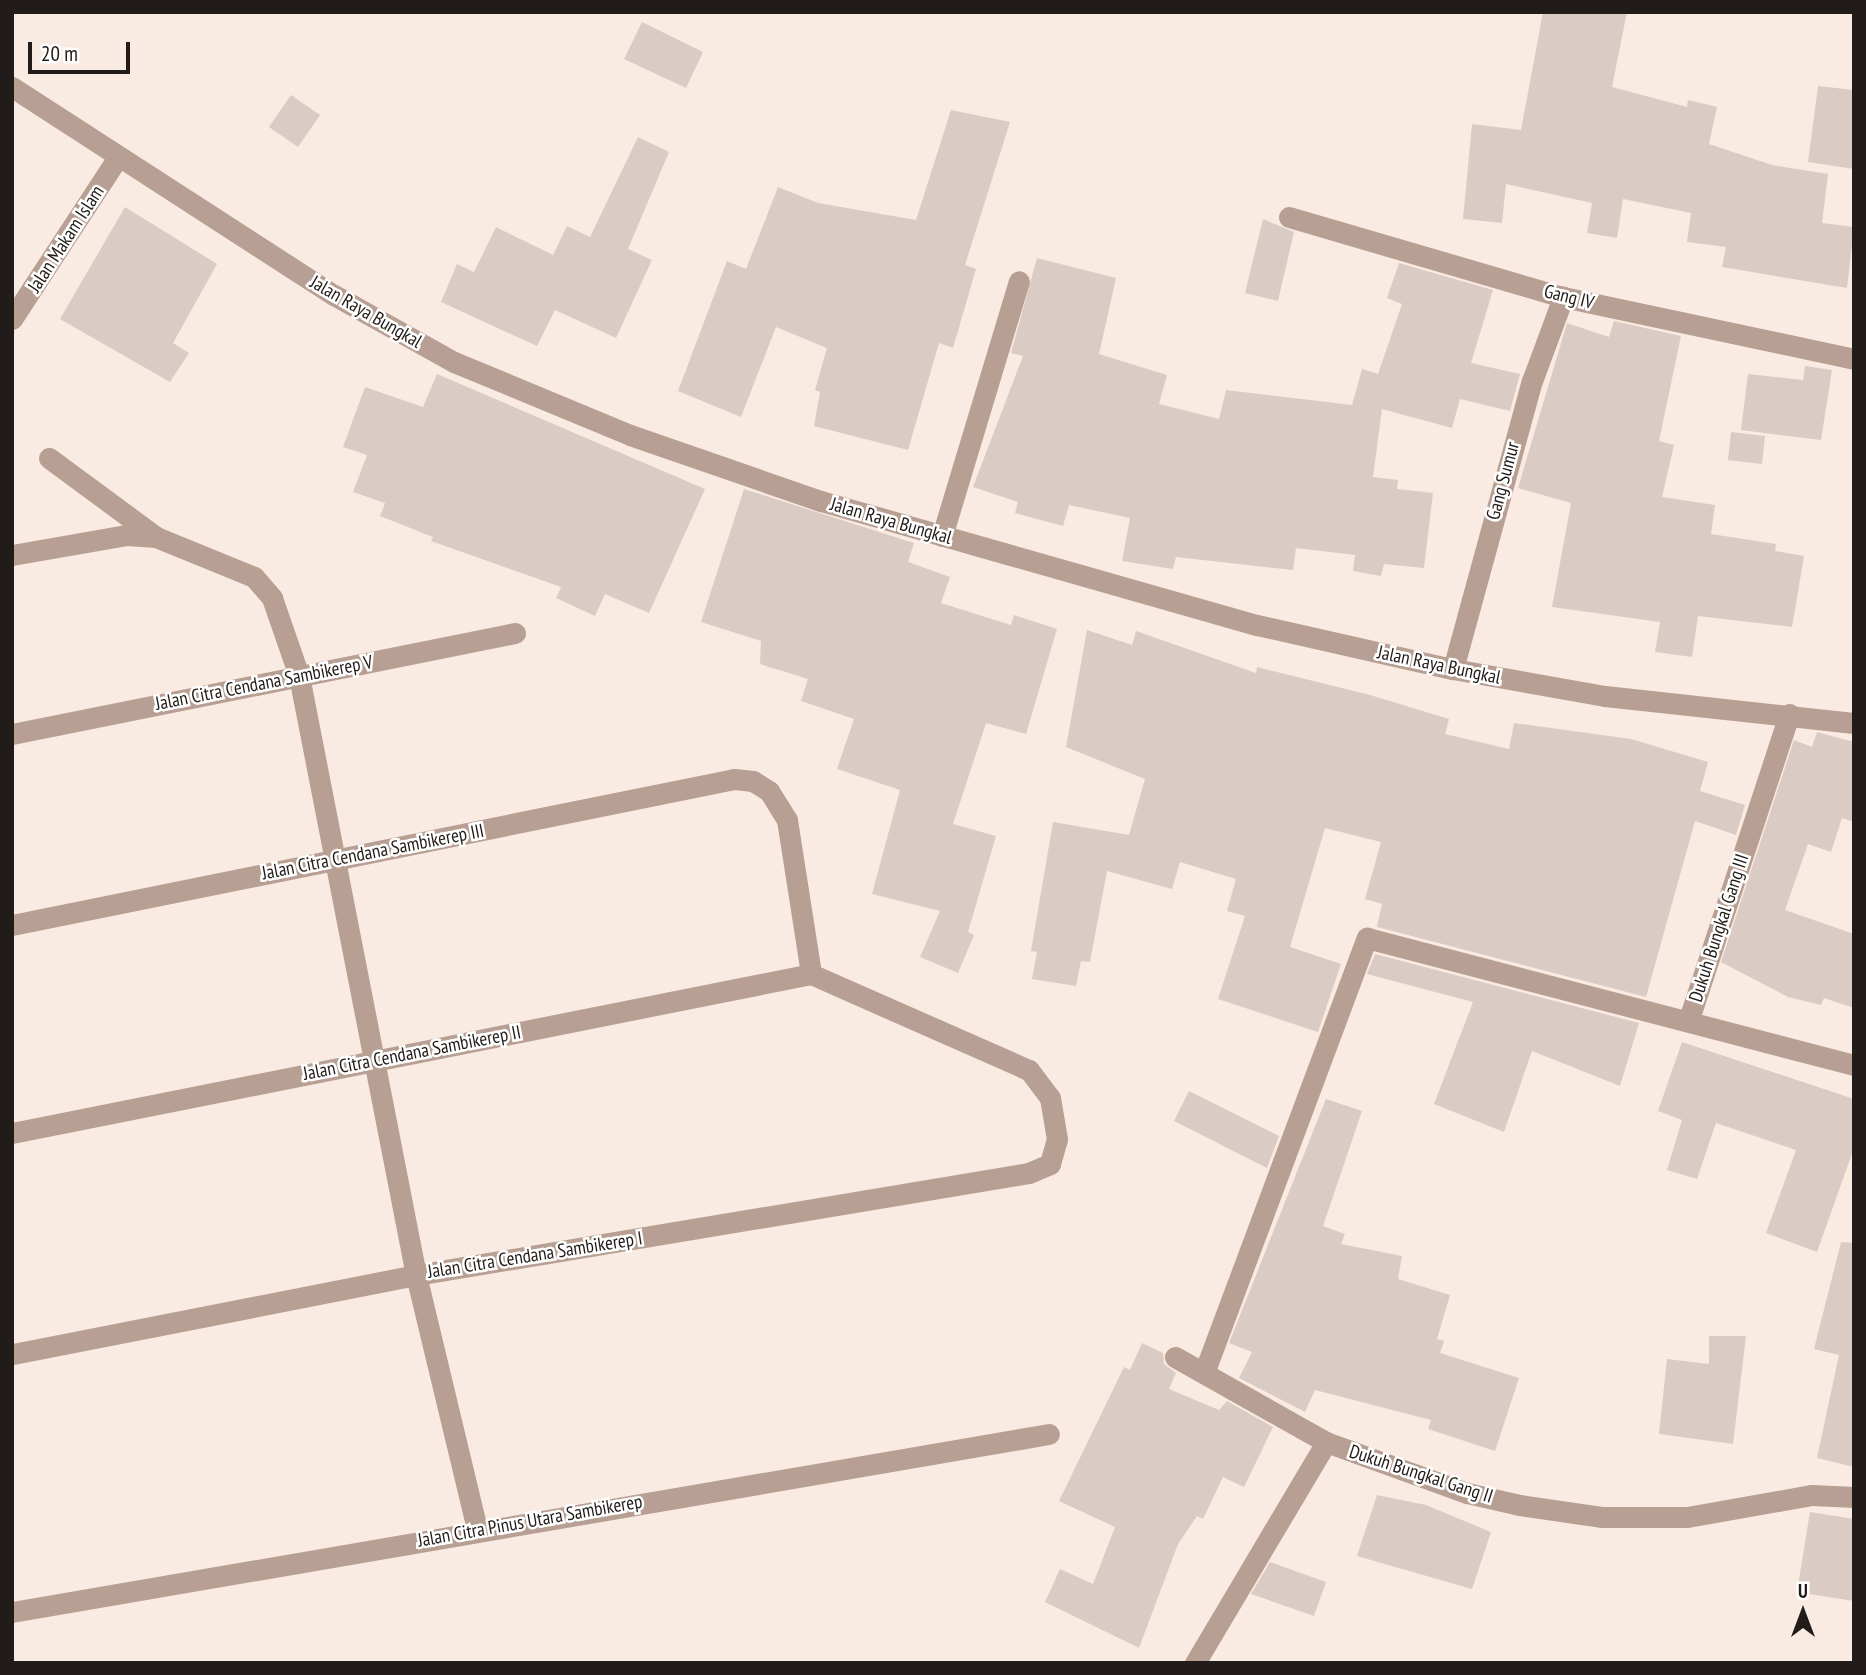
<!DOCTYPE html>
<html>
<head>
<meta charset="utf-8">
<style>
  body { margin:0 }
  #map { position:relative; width:1866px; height:1675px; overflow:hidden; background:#f9eae2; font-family:"PT Sans Narrow",sans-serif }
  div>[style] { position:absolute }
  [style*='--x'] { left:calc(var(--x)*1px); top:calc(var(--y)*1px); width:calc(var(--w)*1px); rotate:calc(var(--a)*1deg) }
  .building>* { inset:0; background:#daccc4 }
  .minor>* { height:21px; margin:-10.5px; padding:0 10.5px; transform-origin:10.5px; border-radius:10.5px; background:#b7a093 }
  span { translate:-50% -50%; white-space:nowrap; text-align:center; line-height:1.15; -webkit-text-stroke:5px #fff; paint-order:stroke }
  .street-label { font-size:19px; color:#211c19 }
  .frame { position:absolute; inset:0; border:14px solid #211c19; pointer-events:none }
  .north { position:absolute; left:1768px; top:1577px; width:70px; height:70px; -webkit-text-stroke:5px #fff; paint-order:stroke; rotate:0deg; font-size:19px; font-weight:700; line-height:28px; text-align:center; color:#211c19 }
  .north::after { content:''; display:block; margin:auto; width:24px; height:32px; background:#211c19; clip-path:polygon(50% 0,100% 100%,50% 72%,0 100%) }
  .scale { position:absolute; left:28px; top:42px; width:102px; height:32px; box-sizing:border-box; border:4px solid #211c19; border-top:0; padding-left:9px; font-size:21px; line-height:24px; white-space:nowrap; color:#211c19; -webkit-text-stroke:5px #fff; paint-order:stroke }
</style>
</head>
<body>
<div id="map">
  <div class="building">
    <i style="clip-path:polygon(1543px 12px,1627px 12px,1612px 87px,1687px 107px,1688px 100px,1717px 107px,1709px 144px,1772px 165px,1828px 174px,1822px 223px,1854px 227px,1847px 288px,1722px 267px,1726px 247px,1687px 242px,1691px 213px,1623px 199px,1617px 238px,1587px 233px,1592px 203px,1506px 184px,1502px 223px,1463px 219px,1472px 124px,1521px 130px)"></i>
    <i style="clip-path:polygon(642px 22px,703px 52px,686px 88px,624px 59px)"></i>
    <i style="clip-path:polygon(1818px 86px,1854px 90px,1854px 169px,1808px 162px)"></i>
    <i style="clip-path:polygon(291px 95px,320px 115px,298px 147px,269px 127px)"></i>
    <i style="clip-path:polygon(951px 110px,1010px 122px,965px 265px,976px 269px,953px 348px,939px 343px,908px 450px,814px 426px,820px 392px,815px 390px,827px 348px,776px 327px,741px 417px,678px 391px,727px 261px,746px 269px,778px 187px,818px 203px,916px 220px)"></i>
    <i style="clip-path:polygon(638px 137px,669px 152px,628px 249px,652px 260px,616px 338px,555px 310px,537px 346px,441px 302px,457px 264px,474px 272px,496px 227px,553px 255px,567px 226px,590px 237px)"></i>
    <i style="clip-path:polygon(125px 207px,217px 264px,173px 343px,189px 353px,170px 382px,60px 319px)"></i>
    <i style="clip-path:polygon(1263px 219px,1294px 232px,1278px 301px,1245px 293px)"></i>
    <i style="clip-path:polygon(1037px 258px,1116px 278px,1099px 354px,1167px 375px,1159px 404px,1219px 419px,1226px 390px,1352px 405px,1362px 369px,1378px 374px,1402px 304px,1387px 298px,1399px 263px,1493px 290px,1471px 363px,1520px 374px,1510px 411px,1460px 399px,1452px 428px,1382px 409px,1373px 477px,1398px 480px,1397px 489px,1433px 493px,1424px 568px,1384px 564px,1381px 576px,1353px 571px,1355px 555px,1296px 548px,1293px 570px,1176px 557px,1173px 569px,1122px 561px,1130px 518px,1069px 505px,1063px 526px,1015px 513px,1018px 502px,973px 487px,1023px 356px,1011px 353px)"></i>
    <i style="clip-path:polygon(1614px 321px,1681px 336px,1659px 441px,1674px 445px,1662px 497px,1715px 505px,1711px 534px,1776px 544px,1775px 551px,1804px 556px,1792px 627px,1698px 616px,1692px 657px,1655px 652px,1660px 622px,1552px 607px,1571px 503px,1518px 488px,1567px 323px,1609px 337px)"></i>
    <i style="clip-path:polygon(1805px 366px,1832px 370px,1821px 440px,1741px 430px,1748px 374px,1803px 380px)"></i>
    <i style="clip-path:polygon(437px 374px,705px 489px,649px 613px,605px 594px,595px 616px,556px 598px,561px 587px,431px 541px,433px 537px,380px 516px,385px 503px,353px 492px,367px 455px,343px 447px,365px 387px,423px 407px)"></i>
    <i style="clip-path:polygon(1731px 432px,1765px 436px,1762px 464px,1728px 460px)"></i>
    <i style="clip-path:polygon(744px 489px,914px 543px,908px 562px,950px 577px,941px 603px,1011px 625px,1014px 615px,1057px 629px,1026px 734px,986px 723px,953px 824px,996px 836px,968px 932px,974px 935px,958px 973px,920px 957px,940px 911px,872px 894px,900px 790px,837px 769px,854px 719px,801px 701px,808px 679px,760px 664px,761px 641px,701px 622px)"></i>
    <i style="clip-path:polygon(1087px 630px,1132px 645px,1136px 631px,1256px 673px,1257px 667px,1370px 695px,1449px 719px,1445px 734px,1509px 749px,1514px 723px,1631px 739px,1708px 762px,1700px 791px,1745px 805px,1736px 835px,1695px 821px,1646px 997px,1377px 927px,1382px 904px,1365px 899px,1381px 842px,1325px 828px,1290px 947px,1341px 964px,1318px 1032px,1218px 999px,1245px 916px,1227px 911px,1236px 879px,1180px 862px,1172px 889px,1107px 871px,1090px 962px,1081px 961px,1076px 986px,1032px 979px,1037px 952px,1031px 951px,1053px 822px,1129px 835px,1145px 779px,1066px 747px)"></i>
    <i style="clip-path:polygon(1817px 732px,1854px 742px,1854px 822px,1842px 818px,1831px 852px,1808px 844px,1785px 910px,1854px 934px,1854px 1008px,1824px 998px,1821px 1005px,1788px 997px,1721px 962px,1794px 740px,1812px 747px)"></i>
    <i style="clip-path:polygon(1375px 954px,1639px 1023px,1620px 1086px,1532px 1051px,1504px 1132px,1434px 1104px,1473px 1002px,1367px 974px)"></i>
    <i style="clip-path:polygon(1682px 1042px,1854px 1099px,1854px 1148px,1817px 1252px,1766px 1233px,1796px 1150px,1716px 1123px,1697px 1179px,1667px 1170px,1682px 1120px,1658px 1111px)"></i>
    <i style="clip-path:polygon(1189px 1091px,1279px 1136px,1267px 1168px,1174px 1121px)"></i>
    <i style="clip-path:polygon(1326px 1099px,1362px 1111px,1323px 1226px,1345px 1234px,1341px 1244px,1402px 1256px,1398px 1279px,1450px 1295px,1437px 1339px,1444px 1341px,1440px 1353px,1519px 1378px,1495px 1451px,1428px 1429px,1431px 1420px,1315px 1390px,1305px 1412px,1239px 1378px,1252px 1352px,1229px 1343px)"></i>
    <i style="clip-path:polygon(1841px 1242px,1854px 1243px,1854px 1467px,1817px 1458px,1839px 1355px,1814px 1349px)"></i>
    <i style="clip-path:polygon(1709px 1336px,1746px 1336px,1733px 1444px,1659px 1434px,1667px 1359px,1709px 1364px)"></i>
    <i style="clip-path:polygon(1142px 1343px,1163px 1353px,1164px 1364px,1176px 1373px,1169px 1389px,1219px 1410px,1227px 1401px,1273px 1427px,1244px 1487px,1223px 1477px,1203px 1519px,1197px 1516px,1178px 1544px,1139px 1648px,1045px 1602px,1060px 1569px,1093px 1584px,1115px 1527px,1059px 1501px,1124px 1367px,1130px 1370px)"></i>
    <i style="clip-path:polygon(1377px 1495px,1426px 1505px,1491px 1532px,1472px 1589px,1357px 1556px)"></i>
    <i style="clip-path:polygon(1810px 1512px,1854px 1519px,1854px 1601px,1797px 1592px)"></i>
    <i style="clip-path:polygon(1270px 1562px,1326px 1582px,1314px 1616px,1251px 1594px)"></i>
  </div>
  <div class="minor">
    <i style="--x:12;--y:87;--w:383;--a:32.9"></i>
    <i style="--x:334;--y:295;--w:137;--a:29.2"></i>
    <i style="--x:454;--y:362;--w:191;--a:22.5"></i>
    <i style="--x:630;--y:435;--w:202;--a:19.1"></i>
    <i style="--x:821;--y:501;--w:453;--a:15.9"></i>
    <i style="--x:1257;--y:625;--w:201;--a:12.7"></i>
    <i style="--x:1453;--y:669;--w:154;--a:10.1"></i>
    <i style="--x:1605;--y:696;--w:250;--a:6.2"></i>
    <i style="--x:1289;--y:217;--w:285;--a:16.3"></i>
    <i style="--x:1563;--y:297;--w:298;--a:12"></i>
    <i style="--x:12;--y:319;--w:194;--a:-56.8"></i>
    <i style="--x:49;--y:458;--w:133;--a:36.4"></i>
    <i style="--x:942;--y:536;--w:266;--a:-73.2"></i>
    <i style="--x:12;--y:555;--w:117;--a:-9.9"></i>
    <i style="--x:127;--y:535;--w:29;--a:4"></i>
    <i style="--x:156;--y:537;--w:106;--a:22.2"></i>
    <i style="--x:254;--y:577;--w:28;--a:49"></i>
    <i style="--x:272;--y:598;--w:83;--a:70.9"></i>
    <i style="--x:299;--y:676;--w:610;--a:78.95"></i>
    <i style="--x:416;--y:1275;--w:261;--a:76.5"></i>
    <i style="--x:1453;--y:669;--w:299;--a:-74.7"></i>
    <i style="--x:1532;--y:381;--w:90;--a:-69.7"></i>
    <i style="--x:12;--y:734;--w:513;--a:-11.35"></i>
    <i style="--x:12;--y:925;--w:737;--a:-11.43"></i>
    <i style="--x:734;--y:779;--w:19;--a:6"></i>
    <i style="--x:753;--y:781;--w:19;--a:32"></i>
    <i style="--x:769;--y:791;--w:34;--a:58"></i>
    <i style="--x:787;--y:820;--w:156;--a:81.1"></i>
    <i style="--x:811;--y:974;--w:238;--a:23.8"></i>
    <i style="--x:1029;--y:1070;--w:35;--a:53"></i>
    <i style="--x:1050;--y:1098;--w:42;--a:80.3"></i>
    <i style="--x:1057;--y:1139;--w:26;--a:106"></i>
    <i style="--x:1050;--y:1164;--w:23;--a:157"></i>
    <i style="--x:1029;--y:1173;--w:621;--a:170.55"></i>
    <i style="--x:416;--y:1275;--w:412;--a:168.9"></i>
    <i style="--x:1689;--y:1019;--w:321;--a:-71.8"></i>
    <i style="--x:12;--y:1133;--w:815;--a:-11.25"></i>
    <i style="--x:1175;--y:1357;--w:173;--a:29.4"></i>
    <i style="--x:1326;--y:1442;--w:150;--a:19.9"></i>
    <i style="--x:1467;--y:1493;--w:54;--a:12.8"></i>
    <i style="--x:1520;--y:1505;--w:82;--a:8.4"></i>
    <i style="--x:1601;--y:1517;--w:86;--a:0"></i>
    <i style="--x:1687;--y:1517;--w:127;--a:-10"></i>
    <i style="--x:1812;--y:1495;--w:42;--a:2.7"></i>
    <i style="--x:1204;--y:1373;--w:465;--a:-69.5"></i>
    <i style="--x:1367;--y:938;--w:503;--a:14.62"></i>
    <i style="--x:12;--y:1612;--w:1052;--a:-9.74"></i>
    <i style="--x:1195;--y:1663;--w:257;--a:-59.3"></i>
  </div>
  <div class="street-label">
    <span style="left:66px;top:239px;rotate:-57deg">Jalan Makam Islam</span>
    <span style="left:1569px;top:297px;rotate:14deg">Gang IV</span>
    <span style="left:366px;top:312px;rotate:30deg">Jalan Raya Bungkal</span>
    <span style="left:1503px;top:481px;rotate:-75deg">Gang Sumur</span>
    <span style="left:891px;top:521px;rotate:16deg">Jalan Raya Bungkal</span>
    <span style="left:1439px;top:665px;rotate:12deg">Jalan Raya Bungkal</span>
    <span style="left:264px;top:683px;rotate:-11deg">Jalan Citra Cendana Sambikerep V</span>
    <span style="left:373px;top:852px;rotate:-11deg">Jalan Citra Cendana Sambikerep III</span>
    <span style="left:1719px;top:928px;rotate:-72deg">Dukuh Bungkal Gang III</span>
    <span style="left:412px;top:1053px;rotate:-11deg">Jalan Citra Cendana Sambikerep II</span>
    <span style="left:535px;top:1255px;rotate:-9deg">Jalan Citra Cendana Sambikerep I</span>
    <span style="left:1421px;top:1474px;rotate:18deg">Dukuh Bungkal Gang II</span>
    <span style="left:530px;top:1521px;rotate:-10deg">Jalan Citra Pinus Utara Sambikerep</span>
  </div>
  <div class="frame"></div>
  <div class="north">U</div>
  <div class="scale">20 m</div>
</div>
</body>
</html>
